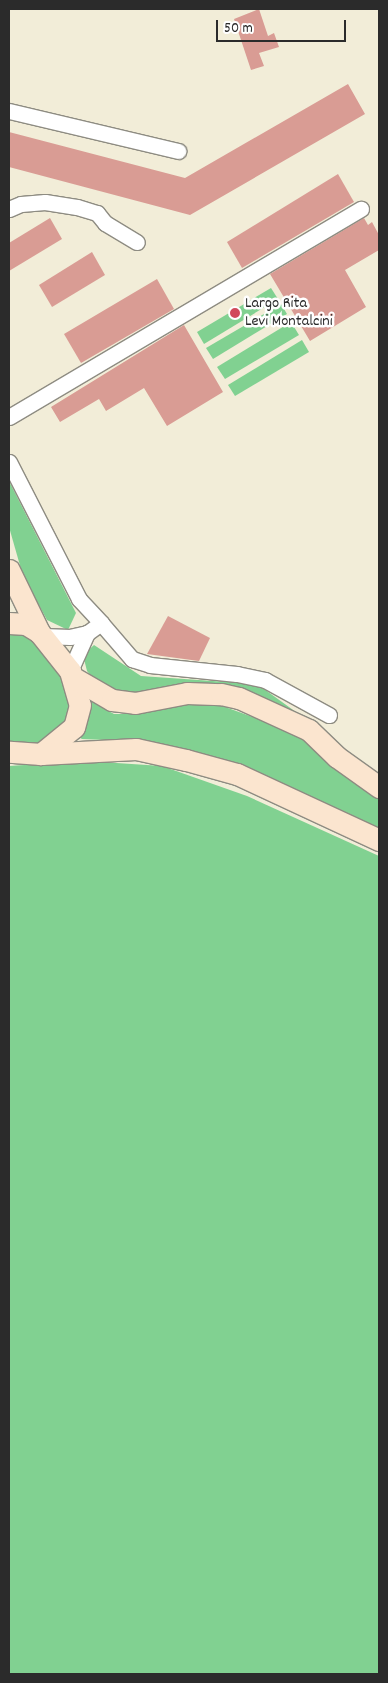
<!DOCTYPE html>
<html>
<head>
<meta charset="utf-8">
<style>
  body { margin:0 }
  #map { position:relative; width:388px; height:1683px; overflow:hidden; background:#f2edd8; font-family:Dekko,sans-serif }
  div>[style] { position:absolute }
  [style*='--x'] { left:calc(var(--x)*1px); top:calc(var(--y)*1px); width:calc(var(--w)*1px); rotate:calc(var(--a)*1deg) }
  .green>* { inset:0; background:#81d191 }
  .building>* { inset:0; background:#d99c94 }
  .roads { filter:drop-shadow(1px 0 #8e8c82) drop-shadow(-1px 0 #8e8c82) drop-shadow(0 1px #8e8c82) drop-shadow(0 -1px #8e8c82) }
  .minor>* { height:15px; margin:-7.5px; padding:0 7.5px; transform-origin:7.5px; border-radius:7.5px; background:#fff }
  .secondary>* { height:21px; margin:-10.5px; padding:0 10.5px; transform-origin:10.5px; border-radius:10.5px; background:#fbe5cf }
  .dots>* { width:14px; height:14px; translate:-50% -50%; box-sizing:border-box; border:2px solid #fff; border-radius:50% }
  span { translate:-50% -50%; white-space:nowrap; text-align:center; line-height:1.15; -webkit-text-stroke:5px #fff; paint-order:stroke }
  .poi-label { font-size:16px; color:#2b2b2b }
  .left { translate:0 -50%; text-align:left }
  .frame { position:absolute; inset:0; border:10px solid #2b2b2b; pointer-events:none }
  .scale { position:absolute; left:216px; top:20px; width:130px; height:22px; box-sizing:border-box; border:2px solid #2b2b2b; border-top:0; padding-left:6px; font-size:15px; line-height:18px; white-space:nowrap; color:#2b2b2b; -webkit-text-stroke:4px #fff; paint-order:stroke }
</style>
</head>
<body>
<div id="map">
  <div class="green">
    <i style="clip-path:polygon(271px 288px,278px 299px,204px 344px,197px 332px)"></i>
    <i style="clip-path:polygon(281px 304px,287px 314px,213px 359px,206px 348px)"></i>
    <i style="clip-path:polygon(291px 322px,299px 335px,225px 379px,217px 367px)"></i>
    <i style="clip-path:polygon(302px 340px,309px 352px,235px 396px,228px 385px)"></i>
    <i style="clip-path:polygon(9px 481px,76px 613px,68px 630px,47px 620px,23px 576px,9px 527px)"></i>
    <i style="clip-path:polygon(9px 632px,31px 638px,58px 668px,70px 696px,68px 717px,59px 730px,40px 742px,26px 746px,9px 741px)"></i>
    <i style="clip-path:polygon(94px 645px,141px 676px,257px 684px,314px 725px,292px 711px,138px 692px,122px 694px,95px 681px,87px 671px,83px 655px)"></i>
    <i style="clip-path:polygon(89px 700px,114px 714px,134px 714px,186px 704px,217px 704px,296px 733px,379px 797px,379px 832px,128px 741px,82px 739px,77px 736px)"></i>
    <i style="clip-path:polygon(86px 761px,162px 766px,247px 796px,379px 856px,379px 1674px,9px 1674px,9px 766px)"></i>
  </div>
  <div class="building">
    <i style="clip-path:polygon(259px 9px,268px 36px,274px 33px,279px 47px,259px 53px,264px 66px,251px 70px,234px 19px)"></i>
    <i style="clip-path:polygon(348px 84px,365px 114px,190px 215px,9px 167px,9px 132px,185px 178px)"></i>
    <i style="clip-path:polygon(338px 174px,354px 202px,242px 268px,227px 242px)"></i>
    <i style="clip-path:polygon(50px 218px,62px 239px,9px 271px,9px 243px)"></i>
    <i style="clip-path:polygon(364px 218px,368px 225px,372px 222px,379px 235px,379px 250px,345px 270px,366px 307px,310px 341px,270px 274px)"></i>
    <i style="clip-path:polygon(92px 252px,105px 275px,52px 307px,39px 285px)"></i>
    <i style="clip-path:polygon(157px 279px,174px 309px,81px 363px,64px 334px)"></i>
    <i style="clip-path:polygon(184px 325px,223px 392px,167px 426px,144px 388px,106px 411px,99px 399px,60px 422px,51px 407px)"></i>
    <i style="clip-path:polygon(168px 616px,210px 638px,199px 661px,147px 654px)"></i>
  </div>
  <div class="roads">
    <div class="minor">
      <i style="--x:9;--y:111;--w:174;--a:13.3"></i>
      <i style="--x:9;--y:209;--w:13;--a:-23"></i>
      <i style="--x:21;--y:204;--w:24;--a:-5"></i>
      <i style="--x:45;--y:202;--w:32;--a:9"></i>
      <i style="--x:77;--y:207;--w:21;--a:17"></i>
      <i style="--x:97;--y:213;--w:13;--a:51"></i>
      <i style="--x:105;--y:223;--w:37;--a:31"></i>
      <i style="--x:9;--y:417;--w:409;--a:-30.6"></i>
      <i style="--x:9;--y:462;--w:154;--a:62.9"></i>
      <i style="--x:79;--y:599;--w:33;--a:47"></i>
      <i style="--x:101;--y:623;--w:17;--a:144"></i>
      <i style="--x:87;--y:633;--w:17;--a:167"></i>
      <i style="--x:70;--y:637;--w:27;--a:-178"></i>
      <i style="--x:101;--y:623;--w:48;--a:49.3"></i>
      <i style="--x:132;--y:659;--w:19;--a:18"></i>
      <i style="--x:150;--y:665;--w:87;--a:5.9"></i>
      <i style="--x:237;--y:674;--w:29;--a:12"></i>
      <i style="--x:265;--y:680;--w:73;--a:28.7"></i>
      <i style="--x:70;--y:671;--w:42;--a:-65.9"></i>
    </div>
    <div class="secondary">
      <i style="--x:9;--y:570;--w:69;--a:64.2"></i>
      <i style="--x:9;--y:623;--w:17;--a:3"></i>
      <i style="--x:26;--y:624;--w:15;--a:32"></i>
      <i style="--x:39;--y:632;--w:50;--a:51.5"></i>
      <i style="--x:70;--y:671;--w:35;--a:74"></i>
      <i style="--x:80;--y:705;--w:23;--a:105"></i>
      <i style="--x:74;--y:727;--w:43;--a:140.7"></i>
      <i style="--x:41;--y:754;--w:32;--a:-176"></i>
      <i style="--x:74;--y:678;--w:44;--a:30.1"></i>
      <i style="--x:112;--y:700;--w:23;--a:7"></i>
      <i style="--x:135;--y:703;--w:53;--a:-10.9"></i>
      <i style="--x:187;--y:693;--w:34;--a:2"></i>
      <i style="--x:221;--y:694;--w:18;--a:13"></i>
      <i style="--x:239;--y:698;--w:77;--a:24.6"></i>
      <i style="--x:309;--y:730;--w:39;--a:44"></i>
      <i style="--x:337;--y:757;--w:52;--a:35.5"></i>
      <i style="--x:41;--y:754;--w:95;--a:-3"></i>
      <i style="--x:136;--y:749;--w:51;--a:12.4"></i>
      <i style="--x:186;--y:760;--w:53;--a:15.4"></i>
      <i style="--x:237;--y:774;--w:157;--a:24.9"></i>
    </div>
  </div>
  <div class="dots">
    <i style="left:235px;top:313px;background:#d1495b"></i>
  </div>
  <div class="poi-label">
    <span class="left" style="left:245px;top:313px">Largo Rita<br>Levi Montalcini</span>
  </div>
  <div class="frame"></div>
  <div class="scale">50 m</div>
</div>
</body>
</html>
